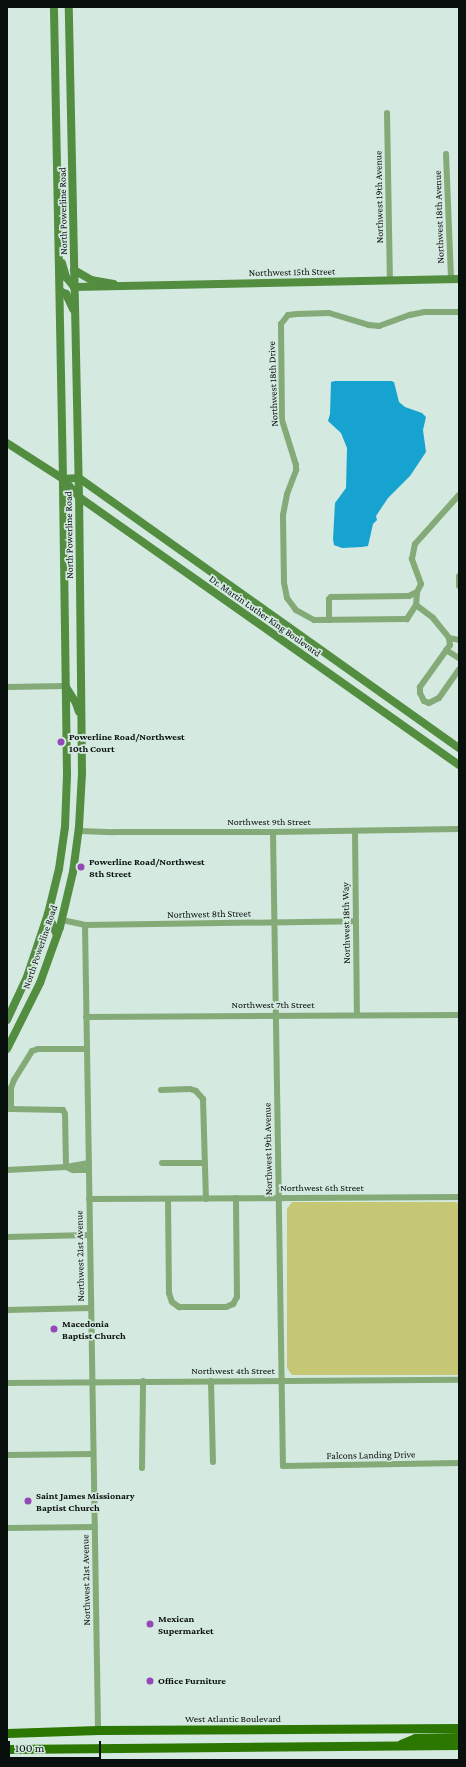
<!DOCTYPE html>
<html>
<head>
<meta charset="utf-8">
<style>
  body { margin:0 }
  #map { position:relative; width:466px; height:1767px; overflow:hidden; background:#d4e9e0; font-family:"Crimson Pro",serif }
  div>[style] { position:absolute }
  [style*='--x'] { left:calc(var(--x)*1px); top:calc(var(--y)*1px); width:calc(var(--w)*1px); rotate:calc(var(--a)*1deg) }
  .green>* { inset:0; background:#c6c775 }
  .water>* { inset:0; background:#17a3cf }
  .street>* { height:6px; margin:-3px; padding:0 3px; transform-origin:3px; border-radius:3px; background:#84aa78 }
  .secondary>* { height:8px; margin:-4px; padding:0 4px; transform-origin:4px; border-radius:4px; background:#538d40 }
  .primary>* { height:9px; margin:-4.5px; padding:0 4.5px; transform-origin:4.5px; border-radius:4.5px; background:#2b7701 }
  .dots>* { width:11px; height:11px; translate:-50% -50%; box-sizing:border-box; border:2px solid #d4e9e0; border-radius:50% }
  span { translate:-50% -50%; white-space:nowrap; text-align:center; line-height:1.15; -webkit-text-stroke:3.5px #d4e9e0; paint-order:stroke }
  .street-label { font-size:10px; color:#080f0c }
  .poi-label { font-size:10px; color:#080f0c; font-weight:700 }
  .left { translate:0 -50%; text-align:left }
  .frame { position:absolute; inset:0; border:8px solid #080f0c; pointer-events:none }
  .scale { position:absolute; left:8px; top:1741px; width:93px; height:18px; box-sizing:border-box; border:2px solid #080f0c; border-top:0; padding-left:5px; font-size:12px; line-height:14px; white-space:nowrap; color:#080f0c; -webkit-text-stroke:3px #d4e9e0; paint-order:stroke }
</style>
</head>
<body>
<div id="map">
  <div class="green">
    <i style="clip-path:polygon(292px 1202px,456px 1202px,459px 1204px,459px 1375px,292px 1375px,287px 1368px,287px 1209px)"></i>
  </div>
  <div class="water">
    <i style="clip-path:polygon(335px 381px,391px 381px,394px 382px,399px 402px,405px 407px,422px 413px,426px 417px,423px 430px,426px 452px,410px 476px,388px 498px,376px 516px,377px 520px,373px 524px,368px 546px,362px 547px,342px 548px,334px 545px,333px 539px,335px 503px,346px 488px,347px 448px,341px 433px,328px 421px,330px 414px,331px 382px)"></i>
  </div>
  <div class="street">
    <i style="--x:387;--y:113;--w:167;--a:89"></i>
    <i style="--x:446;--y:154;--w:125;--a:87.7"></i>
    <i style="--x:459;--y:576;--w:10;--a:90"></i>
    <i style="--x:417;--y:592;--w:13;--a:94"></i>
    <i style="--x:416;--y:605;--w:17;--a:123"></i>
    <i style="--x:407;--y:619;--w:93;--a:179.4"></i>
    <i style="--x:314;--y:620;--w:21;--a:-151"></i>
    <i style="--x:296;--y:610;--w:15;--a:-127"></i>
    <i style="--x:287;--y:598;--w:16;--a:-101"></i>
    <i style="--x:284;--y:582;--w:67;--a:-90.9"></i>
    <i style="--x:283;--y:515;--w:21;--a:-79"></i>
    <i style="--x:287;--y:494;--w:26;--a:-69"></i>
    <i style="--x:296;--y:470;--w:5;--a:-90"></i>
    <i style="--x:296;--y:465;--w:47;--a:-107.3"></i>
    <i style="--x:282;--y:420;--w:96;--a:-90.6"></i>
    <i style="--x:281;--y:324;--w:11;--a:-52"></i>
    <i style="--x:288;--y:315;--w:9;--a:-6"></i>
    <i style="--x:297;--y:314;--w:32;--a:-2"></i>
    <i style="--x:329;--y:313;--w:42;--a:16.7"></i>
    <i style="--x:369;--y:325;--w:10;--a:6"></i>
    <i style="--x:379;--y:326;--w:33;--a:-20"></i>
    <i style="--x:410;--y:315;--w:14;--a:-12"></i>
    <i style="--x:424;--y:312;--w:35;--a:0"></i>
    <i style="--x:416;--y:605;--w:21;--a:37"></i>
    <i style="--x:433;--y:618;--w:26;--a:51"></i>
    <i style="--x:449;--y:638;--w:7;--a:82"></i>
    <i style="--x:450;--y:645;--w:52;--a:125.5"></i>
    <i style="--x:420;--y:687;--w:6;--a:90"></i>
    <i style="--x:420;--y:693;--w:9;--a:63"></i>
    <i style="--x:424;--y:701;--w:5;--a:22"></i>
    <i style="--x:429;--y:703;--w:11;--a:-27"></i>
    <i style="--x:439;--y:698;--w:35;--a:-55"></i>
    <i style="--x:329;--y:620;--w:21;--a:-90"></i>
    <i style="--x:329;--y:599;--w:3;--a:-45"></i>
    <i style="--x:331;--y:597;--w:78;--a:-0.7"></i>
    <i style="--x:409;--y:596;--w:9;--a:-27"></i>
    <i style="--x:417;--y:592;--w:9;--a:-63"></i>
    <i style="--x:421;--y:584;--w:27;--a:-110"></i>
    <i style="--x:412;--y:559;--w:15;--a:-79"></i>
    <i style="--x:415;--y:544;--w:66;--a:-48.1"></i>
    <i style="--x:449;--y:638;--w:10;--a:11"></i>
    <i style="--x:446;--y:650;--w:15;--a:32"></i>
    <i style="--x:7;--y:687;--w:59;--a:-1"></i>
    <i style="--x:79;--y:831;--w:35;--a:2"></i>
    <i style="--x:114;--y:832;--w:159;--a:0"></i>
    <i style="--x:273;--y:832;--w:186;--a:-0.9"></i>
    <i style="--x:355;--y:831;--w:184;--a:89.4"></i>
    <i style="--x:273;--y:832;--w:634;--a:89.1"></i>
    <i style="--x:283;--y:1466;--w:176;--a:-1"></i>
    <i style="--x:62;--y:920;--w:24;--a:12"></i>
    <i style="--x:85;--y:925;--w:271;--a:-0.8"></i>
    <i style="--x:85;--y:925;--w:805;--a:89.07"></i>
    <i style="--x:86;--y:1017;--w:373;--a:-0.3"></i>
    <i style="--x:161;--y:1090;--w:29;--a:-2"></i>
    <i style="--x:190;--y:1089;--w:6;--a:18"></i>
    <i style="--x:196;--y:1091;--w:11;--a:49"></i>
    <i style="--x:203;--y:1099;--w:100;--a:88.3"></i>
    <i style="--x:7;--y:1109;--w:4;--a:0"></i>
    <i style="--x:11;--y:1109;--w:21;--a:-90"></i>
    <i style="--x:11;--y:1088;--w:9;--a:-69"></i>
    <i style="--x:14;--y:1080;--w:34;--a:-58"></i>
    <i style="--x:32;--y:1051;--w:6;--a:-18"></i>
    <i style="--x:38;--y:1049;--w:49;--a:0"></i>
    <i style="--x:11;--y:1109;--w:52;--a:1.1"></i>
    <i style="--x:63;--y:1110;--w:4;--a:63"></i>
    <i style="--x:65;--y:1114;--w:53;--a:88.9"></i>
    <i style="--x:162;--y:1163;--w:43;--a:0"></i>
    <i style="--x:66;--y:1167;--w:8;--a:23"></i>
    <i style="--x:73;--y:1170;--w:16;--a:0"></i>
    <i style="--x:7;--y:1170;--w:59;--a:-2.9"></i>
    <i style="--x:66;--y:1167;--w:23;--a:-10"></i>
    <i style="--x:89;--y:1199;--w:370;--a:-0.3"></i>
    <i style="--x:168;--y:1199;--w:94;--a:89.4"></i>
    <i style="--x:169;--y:1293;--w:9;--a:72"></i>
    <i style="--x:172;--y:1302;--w:9;--a:36"></i>
    <i style="--x:179;--y:1307;--w:47;--a:0"></i>
    <i style="--x:226;--y:1307;--w:8;--a:-23"></i>
    <i style="--x:233;--y:1304;--w:8;--a:-60"></i>
    <i style="--x:237;--y:1297;--w:99;--a:-90.6"></i>
    <i style="--x:7;--y:1237;--w:83;--a:-1.4"></i>
    <i style="--x:7;--y:1310;--w:84;--a:-1.4"></i>
    <i style="--x:211;--y:1381;--w:81;--a:88.6"></i>
    <i style="--x:7;--y:1383;--w:452;--a:-0.4"></i>
    <i style="--x:7;--y:1455;--w:86;--a:-0.7"></i>
    <i style="--x:142;--y:1468;--w:87;--a:-89.3"></i>
    <i style="--x:7;--y:1528;--w:88;--a:-0.7"></i>
  </div>
  <div class="secondary">
    <i style="--x:62;--y:263;--w:15;--a:74"></i>
    <i style="--x:66;--y:277;--w:13;--a:51"></i>
    <i style="--x:74;--y:270;--w:20;--a:30"></i>
    <i style="--x:91;--y:280;--w:23;--a:10"></i>
    <i style="--x:74;--y:287;--w:385;--a:-1.2"></i>
    <i style="--x:60;--y:291;--w:7;--a:27"></i>
    <i style="--x:66;--y:294;--w:17;--a:65"></i>
    <i style="--x:7;--y:443;--w:67;--a:32.7"></i>
    <i style="--x:63;--y:479;--w:24;--a:48"></i>
    <i style="--x:79;--y:497;--w:465;--a:35.2"></i>
    <i style="--x:63;--y:479;--w:16;--a:-4"></i>
    <i style="--x:79;--y:478;--w:466;--a:35.4"></i>
    <i style="--x:66;--y:687;--w:19;--a:58"></i>
    <i style="--x:76;--y:703;--w:9;--a:72"></i>
    <i style="--x:48;--y:914;--w:23;--a:67"></i>
    <i style="--x:7;--y:1020;--w:47;--a:-65.1"></i>
    <i style="--x:27;--y:977;--w:66;--a:-71.6"></i>
    <i style="--x:48;--y:914;--w:46;--a:-76.3"></i>
    <i style="--x:59;--y:869;--w:42;--a:-81.9"></i>
    <i style="--x:65;--y:827;--w:53;--a:-87.8"></i>
    <i style="--x:67;--y:774;--w:295;--a:-90.8"></i>
    <i style="--x:63;--y:479;--w:472;--a:-91.1"></i>
    <i style="--x:7;--y:1049;--w:74;--a:-63.4"></i>
    <i style="--x:40;--y:983;--w:59;--a:-70.3"></i>
    <i style="--x:60;--y:927;--w:57;--a:-76.7"></i>
    <i style="--x:73;--y:872;--w:45;--a:-82.4"></i>
    <i style="--x:79;--y:827;--w:53;--a:-86.8"></i>
    <i style="--x:82;--y:774;--w:277;--a:-90.6"></i>
    <i style="--x:79;--y:497;--w:490;--a:-91.2"></i>
  </div>
  <div class="primary">
    <i style="--x:7;--y:1733;--w:91;--a:-1.9"></i>
    <i style="--x:98;--y:1730;--w:361;--a:-0.3"></i>
    <i style="--x:401;--y:1744;--w:15;--a:-23"></i>
    <i style="--x:415;--y:1738;--w:44;--a:-1.3"></i>
    <i style="--x:7;--y:1749;--w:452;--a:-0.5"></i>
  </div>
  <div class="dots">
    <i style="left:61px;top:742px;background:#9647b7"></i>
    <i style="left:81px;top:867px;background:#9647b7"></i>
    <i style="left:54px;top:1329px;background:#9647b7"></i>
    <i style="left:28px;top:1501px;background:#9647b7"></i>
    <i style="left:150px;top:1624px;background:#9647b7"></i>
    <i style="left:150px;top:1681px;background:#9647b7"></i>
  </div>
  <div class="street-label">
    <span style="left:379px;top:197px;rotate:-91deg">Northwest 19th Avenue</span>
    <span style="left:63px;top:211px;rotate:-91deg">North Powerline Road</span>
    <span style="left:439px;top:217px;rotate:-92deg">Northwest 18th Avenue</span>
    <span style="left:292px;top:272px;rotate:-1deg">Northwest 15th Street</span>
    <span style="left:273px;top:384px;rotate:-92deg">Northwest 18th Drive</span>
    <span style="left:69px;top:535px;rotate:-91deg">North Powerline Road</span>
    <span style="left:265px;top:616px;rotate:35deg">Dr. Martin Luther King Boulevard</span>
    <span style="left:269px;top:822px">Northwest 9th Street</span>
    <span style="left:209px;top:914px;rotate:-1deg">Northwest 8th Street</span>
    <span style="left:346px;top:923px;rotate:-91deg">Northwest 18th Way</span>
    <span style="left:40px;top:947px;rotate:-71deg">North Powerline Road</span>
    <span style="left:273px;top:1005px">Northwest 7th Street</span>
    <span style="left:268px;top:1149px;rotate:-91deg">Northwest 19th Avenue</span>
    <span style="left:322px;top:1188px">Northwest 6th Street</span>
    <span style="left:80px;top:1256px;rotate:-91deg">Northwest 21st Avenue</span>
    <span style="left:233px;top:1371px">Northwest 4th Street</span>
    <span style="left:371px;top:1455px;rotate:-1deg">Falcons Landing Drive</span>
    <span style="left:86px;top:1580px;rotate:-91deg">Northwest 21st Avenue</span>
    <span style="left:233px;top:1719px">West Atlantic Boulevard</span>
  </div>
  <div class="poi-label">
    <span class="left" style="left:69px;top:742px">Powerline Road/Northwest<br>10th Court</span>
    <span class="left" style="left:89px;top:867px">Powerline Road/Northwest<br>8th Street</span>
    <span class="left" style="left:62px;top:1329px">Macedonia<br>Baptist Church</span>
    <span class="left" style="left:36px;top:1501px">Saint James Missionary<br>Baptist Church</span>
    <span class="left" style="left:158px;top:1624px">Mexican<br>Supermarket</span>
    <span class="left" style="left:158px;top:1681px">Office Furniture</span>
  </div>
  <div class="frame"></div>
  <div class="scale">100 m</div>
</div>
</body>
</html>
